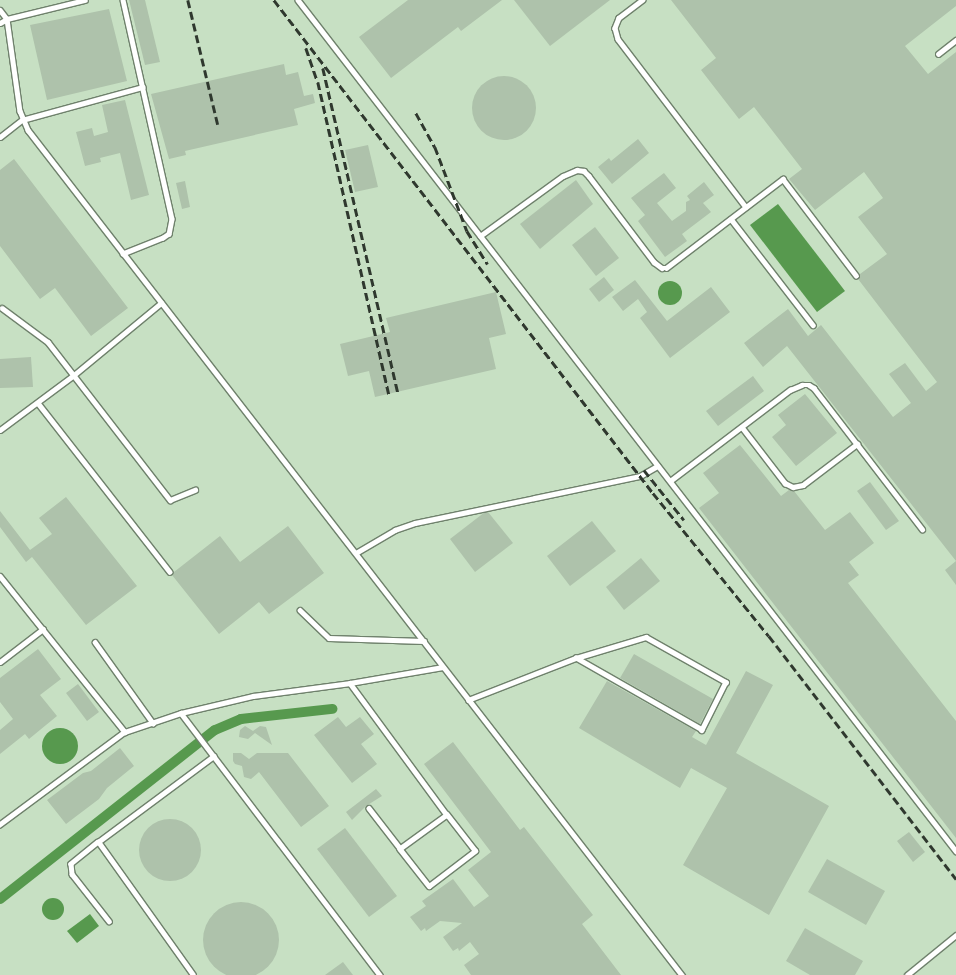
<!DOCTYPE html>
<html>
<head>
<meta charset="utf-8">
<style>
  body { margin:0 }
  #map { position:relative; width:956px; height:975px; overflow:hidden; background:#d6ead3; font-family:"Noto Sans",sans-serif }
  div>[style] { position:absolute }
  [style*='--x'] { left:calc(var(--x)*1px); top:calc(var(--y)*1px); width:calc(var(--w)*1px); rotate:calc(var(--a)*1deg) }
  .built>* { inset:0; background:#c7e0c3 }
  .water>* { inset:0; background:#57994e }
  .round { border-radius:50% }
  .canal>* { height:10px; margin:-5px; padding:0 5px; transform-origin:5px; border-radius:5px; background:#57994e }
  .building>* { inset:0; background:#aec2ab }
  .roads { filter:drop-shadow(1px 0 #6f816c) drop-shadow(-1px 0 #6f816c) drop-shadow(0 1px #6f816c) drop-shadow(0 -1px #6f816c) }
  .service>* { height:4.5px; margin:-2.25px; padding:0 2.25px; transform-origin:2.25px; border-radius:2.25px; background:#fff }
  .rail>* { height:2.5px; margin-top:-1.25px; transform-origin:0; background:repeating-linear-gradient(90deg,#2f382e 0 8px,transparent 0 12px) }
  span { translate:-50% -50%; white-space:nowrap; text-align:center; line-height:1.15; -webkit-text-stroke:5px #d6ead3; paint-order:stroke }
</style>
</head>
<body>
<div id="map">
  <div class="built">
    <i style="clip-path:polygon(0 0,956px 0,956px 975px,0 975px)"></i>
  </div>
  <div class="water">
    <i style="clip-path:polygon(778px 204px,845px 291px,817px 312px,750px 225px)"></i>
    <i class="round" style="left:658px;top:281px;width:24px;height:24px"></i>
    <i class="round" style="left:42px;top:728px;width:36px;height:36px"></i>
    <i class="round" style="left:42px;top:898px;width:22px;height:22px"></i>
    <i style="clip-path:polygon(90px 914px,99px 926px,77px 943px,67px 931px)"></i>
  </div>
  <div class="canal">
    <i style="--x:0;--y:899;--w:273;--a:-38.2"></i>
    <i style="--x:215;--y:730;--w:28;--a:-23"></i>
    <i style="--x:241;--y:719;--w:92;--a:-6.3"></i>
  </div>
  <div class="building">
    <i style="clip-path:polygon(129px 0,145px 0,160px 62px,145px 65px)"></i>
    <i style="clip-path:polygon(408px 0,502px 0,461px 31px,458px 27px,391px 78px,359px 37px)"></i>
    <i style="clip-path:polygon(514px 0,610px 0,550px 46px)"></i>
    <i style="clip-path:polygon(671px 0,956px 0,956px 6px,905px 46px,928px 74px,956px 52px,956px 561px,787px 346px,763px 367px,744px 343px,788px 309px,808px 336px,821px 325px,893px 417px,911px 403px,889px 374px,905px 363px,926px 391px,937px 382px,858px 279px,860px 274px,887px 254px,858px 217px,883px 198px,864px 172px,815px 210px,789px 179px,802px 169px,754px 107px,739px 119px,701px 70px,716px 58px)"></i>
    <i style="clip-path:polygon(109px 9px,127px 81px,47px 100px,30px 25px)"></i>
    <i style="clip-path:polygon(284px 64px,286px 75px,298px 72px,304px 96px,313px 94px,315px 103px,294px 109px,298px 125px,185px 151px,186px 155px,169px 159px,151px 94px)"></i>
    <i class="round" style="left:472px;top:76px;width:64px;height:64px"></i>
    <i style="clip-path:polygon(125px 100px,149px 195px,131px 200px,120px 153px,100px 158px,101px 162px,85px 166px,76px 132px,92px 128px,94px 136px,108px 132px,102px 105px)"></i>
    <i style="clip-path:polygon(638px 139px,649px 153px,612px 184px,598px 167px,609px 158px,611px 161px)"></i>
    <i style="clip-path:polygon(368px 145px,378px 187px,355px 192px,345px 150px)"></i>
    <i style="clip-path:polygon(14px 159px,128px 308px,91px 336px,55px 288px,40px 299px,0 246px,0 170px)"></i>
    <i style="clip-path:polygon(664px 173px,676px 188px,657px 203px,672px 221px,686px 211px,686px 202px,690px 200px,687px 196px,704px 182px,714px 195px,703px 203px,711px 212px,682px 234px,687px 241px,665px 257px,638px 221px,645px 215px,631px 198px)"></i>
    <i style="clip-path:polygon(576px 180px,593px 204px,540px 249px,520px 224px)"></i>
    <i style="clip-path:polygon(185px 181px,190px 207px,182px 209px,176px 183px)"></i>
    <i style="clip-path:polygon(595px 227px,619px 258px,596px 276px,572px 245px)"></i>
    <i style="clip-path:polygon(604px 277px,614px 290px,599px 302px,589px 289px)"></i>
    <i style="clip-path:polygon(635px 280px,667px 321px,711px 287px,730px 312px,670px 358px,640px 318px,647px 312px,638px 299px,623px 311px,612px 297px)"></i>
    <i style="clip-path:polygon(496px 292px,506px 334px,489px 338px,496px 369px,375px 397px,369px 371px,348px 376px,340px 344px,390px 332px,386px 318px)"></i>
    <i style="clip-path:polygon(31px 357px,33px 387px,0 388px,0 359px)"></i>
    <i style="clip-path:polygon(753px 376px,764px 391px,718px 426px,706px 411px)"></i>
    <i style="clip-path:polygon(805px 394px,837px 433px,796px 466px,772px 437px,786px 425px,778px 415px)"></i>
    <i style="clip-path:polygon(740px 445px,781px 496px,789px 490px,794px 491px,825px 530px,850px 512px,874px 543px,849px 562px,859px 575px,848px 583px,956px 721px,956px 838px,699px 508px,719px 493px,703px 473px)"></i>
    <i style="clip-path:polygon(870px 482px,899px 521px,886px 530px,857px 491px)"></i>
    <i style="clip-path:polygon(66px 497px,137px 586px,86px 625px,32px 557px,26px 562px,0 527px,0 511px,30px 550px,52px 534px,39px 518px)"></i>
    <i style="clip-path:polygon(485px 512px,488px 512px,513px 543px,475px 572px,450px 539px)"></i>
    <i style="clip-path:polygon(592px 521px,616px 551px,570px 586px,547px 556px)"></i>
    <i style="clip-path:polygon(288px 526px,324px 573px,269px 614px,259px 602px,219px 634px,172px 575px,174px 572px,220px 536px,240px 562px)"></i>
    <i style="clip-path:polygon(641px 558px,660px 581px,624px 610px,606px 587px)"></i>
    <i style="clip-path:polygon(956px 561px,956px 585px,945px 570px)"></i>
    <i style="clip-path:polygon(38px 649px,61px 679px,40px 695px,57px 716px,29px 739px,25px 734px,0 754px,0 730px,13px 719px,0 702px,0 678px)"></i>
    <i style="clip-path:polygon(634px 654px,713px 699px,700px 724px,620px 678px)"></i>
    <i style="clip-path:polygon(746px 671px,773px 685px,736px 753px,829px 806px,769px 915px,683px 865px,727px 788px,691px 768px,680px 788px,579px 728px,607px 681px,696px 731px,692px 737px,706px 745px)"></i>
    <i style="clip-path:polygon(78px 684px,99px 712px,87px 721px,66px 693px)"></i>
    <i style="clip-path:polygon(338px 717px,346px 727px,360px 717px,374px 734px,361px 744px,377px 764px,352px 783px,314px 735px)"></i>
    <i style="clip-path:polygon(245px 726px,253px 731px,260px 726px,266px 727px,272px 745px,255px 733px,248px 739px,239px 737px,240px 730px)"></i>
    <i style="clip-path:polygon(453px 742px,520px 830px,524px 827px,593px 915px,582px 924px,621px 975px,471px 975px,464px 965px,479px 954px,470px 942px,459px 951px,458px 948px,453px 951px,443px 937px,462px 923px,440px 921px,426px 931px,425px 928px,421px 931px,410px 917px,426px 906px,422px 901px,453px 879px,474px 907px,489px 896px,468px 870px,491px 852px,424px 764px)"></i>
    <i style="clip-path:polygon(120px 748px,134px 766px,107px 788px,99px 799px,66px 824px,47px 800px,83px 773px,91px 771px)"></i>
    <i style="clip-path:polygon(233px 753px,241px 753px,249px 759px,257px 753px,288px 753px,329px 806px,301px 827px,259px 772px,251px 779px,244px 777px,242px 766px,235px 764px,233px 761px)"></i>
    <i style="clip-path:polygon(376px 789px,382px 796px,366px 806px,352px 820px,346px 812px)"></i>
    <i class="round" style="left:139px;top:819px;width:62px;height:62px"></i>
    <i style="clip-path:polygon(345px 828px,397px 896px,369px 917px,317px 849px)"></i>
    <i style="clip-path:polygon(909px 832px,925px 852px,913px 862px,897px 841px)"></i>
    <i style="clip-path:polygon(827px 859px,885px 891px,866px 925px,808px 892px)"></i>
    <i class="round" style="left:203px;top:902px;width:76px;height:76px"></i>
    <i style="clip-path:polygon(805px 928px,863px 961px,855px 975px,810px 975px,786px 961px)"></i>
    <i style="clip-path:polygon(343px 962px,353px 975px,325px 975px)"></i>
  </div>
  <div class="roads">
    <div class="service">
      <i style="--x:123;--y:0;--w:224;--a:77.4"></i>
      <i style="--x:172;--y:219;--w:15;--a:101"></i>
      <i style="--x:169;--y:234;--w:7;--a:146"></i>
      <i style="--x:163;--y:238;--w:43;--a:158.2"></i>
      <i style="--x:298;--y:0;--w:1076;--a:52.29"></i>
      <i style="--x:643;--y:0;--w:30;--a:143"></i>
      <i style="--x:619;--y:18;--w:11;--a:112"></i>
      <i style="--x:615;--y:28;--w:11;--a:75"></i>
      <i style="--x:618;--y:39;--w:211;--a:52.7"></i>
      <i style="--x:0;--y:10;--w:11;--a:52"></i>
      <i style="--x:7;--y:19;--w:93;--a:82"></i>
      <i style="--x:20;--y:111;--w:21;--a:67"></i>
      <i style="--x:28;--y:130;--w:1069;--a:52.26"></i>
      <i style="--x:0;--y:23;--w:8;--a:-30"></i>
      <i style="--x:7;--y:19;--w:80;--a:-13.7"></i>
      <i style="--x:938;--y:54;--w:23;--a:-38"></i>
      <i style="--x:0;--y:137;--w:28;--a:-38"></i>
      <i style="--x:22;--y:120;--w:125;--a:-15.3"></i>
      <i style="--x:731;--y:219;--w:134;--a:52.3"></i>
      <i style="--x:480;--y:236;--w:102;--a:-35.9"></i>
      <i style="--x:563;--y:176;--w:15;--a:-23"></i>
      <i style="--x:577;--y:170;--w:7;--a:8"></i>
      <i style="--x:584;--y:171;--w:7;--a:45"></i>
      <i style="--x:589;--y:176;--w:108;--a:52.9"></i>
      <i style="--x:654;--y:262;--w:10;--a:37"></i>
      <i style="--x:662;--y:268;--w:4;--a:0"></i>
      <i style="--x:666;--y:268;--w:147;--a:-37.3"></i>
      <i style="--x:783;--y:179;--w:121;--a:52.8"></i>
      <i style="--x:2;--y:308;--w:57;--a:36.5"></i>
      <i style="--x:48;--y:342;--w:200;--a:52.3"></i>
      <i style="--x:170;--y:500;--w:27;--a:-22"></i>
      <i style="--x:38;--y:403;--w:214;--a:52"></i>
      <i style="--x:742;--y:427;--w:71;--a:52.5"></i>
      <i style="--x:785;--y:483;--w:9;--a:27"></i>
      <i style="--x:793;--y:487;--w:10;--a:-11"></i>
      <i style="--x:803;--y:485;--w:68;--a:-37.2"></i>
      <i style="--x:0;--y:430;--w:92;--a:-36.6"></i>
      <i style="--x:74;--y:375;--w:113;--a:-39.6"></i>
      <i style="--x:670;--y:481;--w:151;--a:-37.2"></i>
      <i style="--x:790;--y:390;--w:13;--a:-23"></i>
      <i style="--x:802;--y:385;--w:7;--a:0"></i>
      <i style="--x:809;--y:385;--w:6;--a:31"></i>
      <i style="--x:814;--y:388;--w:178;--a:52.5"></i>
      <i style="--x:356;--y:553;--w:45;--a:-30.5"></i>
      <i style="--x:395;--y:530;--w:21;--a:-19"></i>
      <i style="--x:415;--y:523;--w:230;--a:-11.8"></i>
      <i style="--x:640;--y:476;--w:20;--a:-30"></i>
      <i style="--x:0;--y:576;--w:200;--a:51.3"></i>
      <i style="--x:125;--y:732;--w:156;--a:143.4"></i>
      <i style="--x:300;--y:610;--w:40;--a:44"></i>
      <i style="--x:329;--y:638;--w:95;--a:1.8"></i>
      <i style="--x:95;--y:642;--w:100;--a:54.4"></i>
      <i style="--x:0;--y:662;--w:54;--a:-37.5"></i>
      <i style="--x:350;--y:683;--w:164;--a:53.7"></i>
      <i style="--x:447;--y:815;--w:58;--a:144.1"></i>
      <i style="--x:400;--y:849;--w:51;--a:-127.8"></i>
      <i style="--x:468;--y:700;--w:116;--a:-21.3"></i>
      <i style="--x:576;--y:658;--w:73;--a:-16.7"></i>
      <i style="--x:646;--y:637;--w:92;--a:29.4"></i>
      <i style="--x:726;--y:682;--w:54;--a:116.6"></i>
      <i style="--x:702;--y:730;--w:145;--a:-150.3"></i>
      <i style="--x:181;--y:713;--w:329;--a:52.8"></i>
      <i style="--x:125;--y:732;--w:59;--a:-18.7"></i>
      <i style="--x:181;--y:713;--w:74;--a:-13.3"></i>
      <i style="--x:253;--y:696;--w:98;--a:-7.6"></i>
      <i style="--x:350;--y:683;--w:94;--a:-9.8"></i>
      <i style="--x:98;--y:842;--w:35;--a:141"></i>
      <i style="--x:71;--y:864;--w:10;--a:84"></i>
      <i style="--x:72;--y:874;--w:60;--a:51.8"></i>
      <i style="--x:400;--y:849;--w:47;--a:51.9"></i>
      <i style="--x:429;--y:886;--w:58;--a:-37.3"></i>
      <i style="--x:475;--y:851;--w:46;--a:-127.9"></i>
      <i style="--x:193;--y:975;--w:163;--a:-125.5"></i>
      <i style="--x:98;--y:842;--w:144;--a:-36.6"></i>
      <i style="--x:907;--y:975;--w:63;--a:-39.2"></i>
    </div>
  </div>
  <div class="rail">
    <i style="--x:188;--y:0;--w:129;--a:76.5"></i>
    <i style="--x:274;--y:0;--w:622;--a:52.45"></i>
    <i style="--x:653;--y:493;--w:184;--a:51"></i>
    <i style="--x:769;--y:636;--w:307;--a:52.4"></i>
    <i style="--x:306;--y:48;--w:36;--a:71"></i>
    <i style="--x:318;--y:82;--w:320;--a:77.2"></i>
    <i style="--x:323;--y:68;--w:333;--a:77"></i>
    <i style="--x:416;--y:113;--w:39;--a:61"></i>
    <i style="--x:435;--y:147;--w:90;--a:69.1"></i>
    <i style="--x:467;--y:231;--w:39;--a:58"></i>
    <i style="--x:644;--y:470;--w:64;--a:51.3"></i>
  </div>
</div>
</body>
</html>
